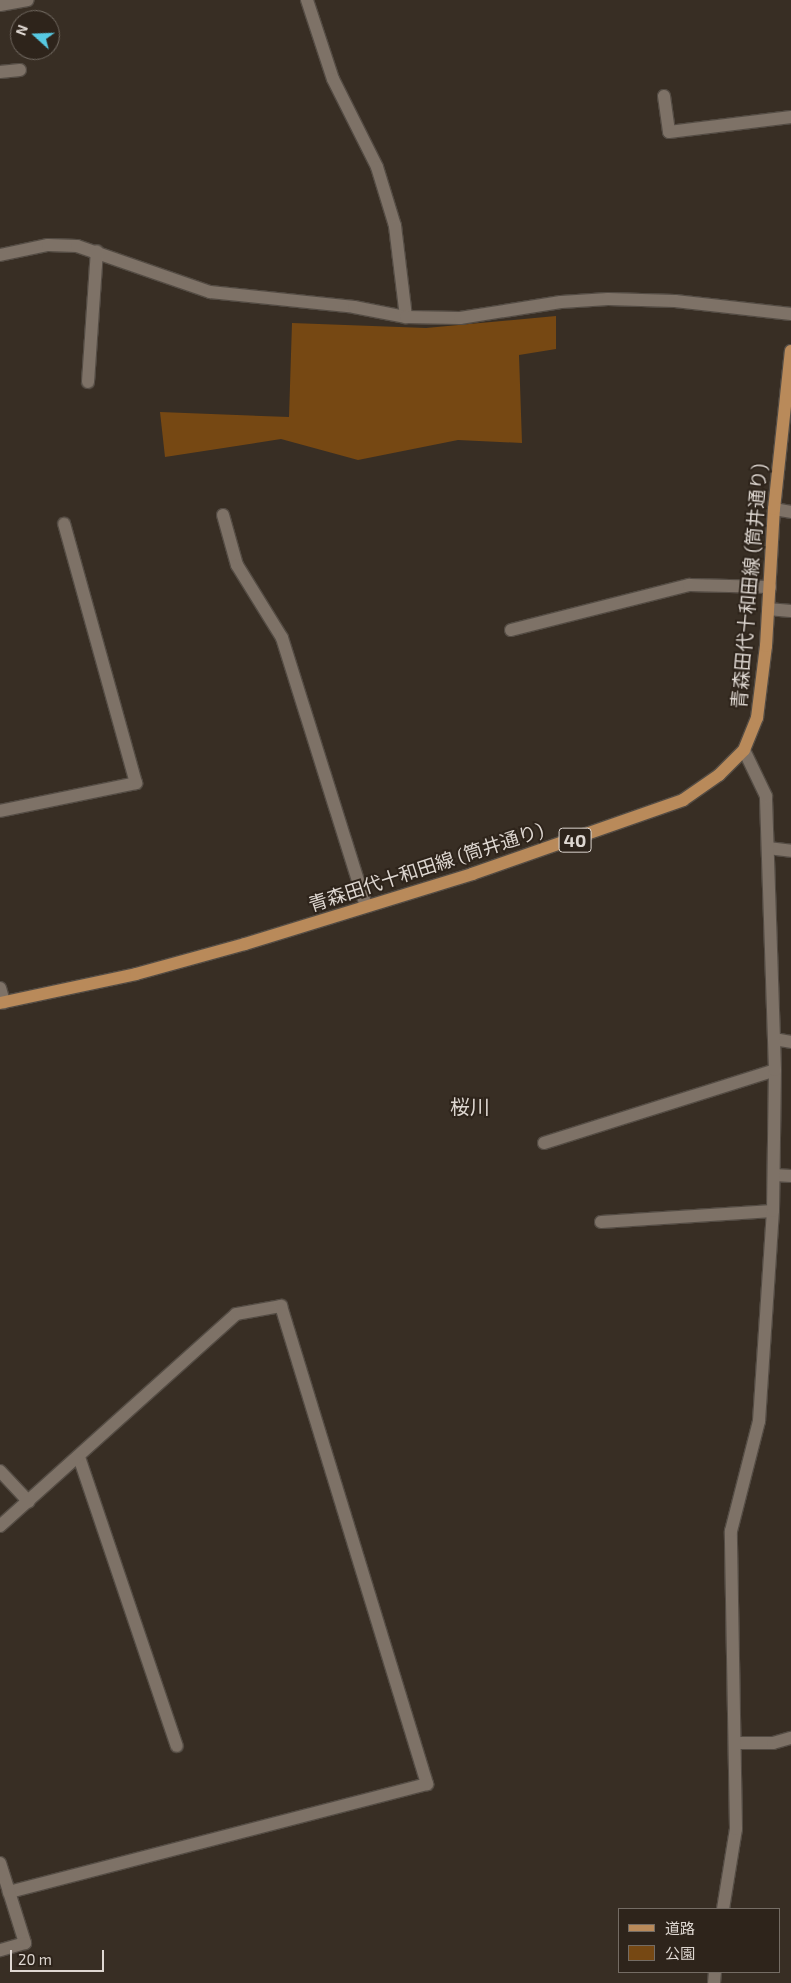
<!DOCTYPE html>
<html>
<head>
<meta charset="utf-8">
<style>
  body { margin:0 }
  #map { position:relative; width:791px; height:1983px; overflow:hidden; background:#382e24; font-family:"Exo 2","Noto Sans JP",sans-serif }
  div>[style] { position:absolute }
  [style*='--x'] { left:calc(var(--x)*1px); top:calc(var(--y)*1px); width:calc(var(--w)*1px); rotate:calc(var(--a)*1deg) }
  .green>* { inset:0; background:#764813 }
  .roads { filter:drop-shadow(1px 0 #544c44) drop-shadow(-1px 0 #544c44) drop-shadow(0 1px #544c44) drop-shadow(0 -1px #544c44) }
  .minor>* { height:12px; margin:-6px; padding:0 6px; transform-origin:6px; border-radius:6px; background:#7e7267 }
  .major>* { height:12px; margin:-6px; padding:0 6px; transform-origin:6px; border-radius:6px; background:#b98a5a }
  span { translate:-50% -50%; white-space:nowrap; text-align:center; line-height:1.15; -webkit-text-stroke:4px #2e241b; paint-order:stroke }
  .shield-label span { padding:1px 4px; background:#2e241b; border:1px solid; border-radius:4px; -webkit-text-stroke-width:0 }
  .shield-label { font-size:18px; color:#ded7d1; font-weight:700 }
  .street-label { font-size:19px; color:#ded7d1 }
  .neighbourhood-label { font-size:20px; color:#ded7d1 }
  .legend { position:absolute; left:618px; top:1908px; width:162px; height:65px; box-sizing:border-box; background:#2e241b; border:1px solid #746c64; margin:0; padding:6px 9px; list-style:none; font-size:15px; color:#ded7d1 }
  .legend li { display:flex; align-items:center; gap:10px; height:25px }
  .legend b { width:25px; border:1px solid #746c64 }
  .north { position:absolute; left:10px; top:10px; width:50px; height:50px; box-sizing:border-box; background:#2e241b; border:1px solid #746c64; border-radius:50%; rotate:290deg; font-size:14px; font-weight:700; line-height:20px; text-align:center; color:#ded7d1 }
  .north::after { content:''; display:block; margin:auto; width:18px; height:22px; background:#57c9e2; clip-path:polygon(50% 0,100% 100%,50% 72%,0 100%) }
  .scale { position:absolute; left:10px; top:1950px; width:94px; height:22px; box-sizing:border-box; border:2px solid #ded7d1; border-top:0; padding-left:6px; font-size:15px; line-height:18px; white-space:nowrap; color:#ded7d1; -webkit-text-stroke:4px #2e241b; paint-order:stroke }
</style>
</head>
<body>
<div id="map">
  <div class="green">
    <i style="clip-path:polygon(556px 316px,556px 349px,519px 355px,522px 443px,458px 440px,358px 460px,281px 439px,165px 457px,160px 412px,289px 417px,292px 323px,426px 328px)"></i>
  </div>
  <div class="roads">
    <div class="minor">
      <i style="--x:307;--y:0;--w:83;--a:71.8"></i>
      <i style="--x:333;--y:79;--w:98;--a:63.4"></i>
      <i style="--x:377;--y:167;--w:62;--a:73"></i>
      <i style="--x:395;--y:226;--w:92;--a:83.1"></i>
      <i style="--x:0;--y:5;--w:28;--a:-10"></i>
      <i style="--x:0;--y:72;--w:20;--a:-6"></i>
      <i style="--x:664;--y:96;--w:36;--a:82"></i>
      <i style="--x:669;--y:132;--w:123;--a:-7"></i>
      <i style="--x:0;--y:255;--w:49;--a:-11.8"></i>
      <i style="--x:48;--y:245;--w:29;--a:2"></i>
      <i style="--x:77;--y:246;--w:141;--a:19.1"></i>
      <i style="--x:210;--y:292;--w:145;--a:5.9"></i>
      <i style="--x:354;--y:307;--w:53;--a:10.9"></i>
      <i style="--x:406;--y:317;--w:54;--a:1.1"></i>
      <i style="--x:460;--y:318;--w:102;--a:-9"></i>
      <i style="--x:561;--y:302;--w:47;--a:-3.7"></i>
      <i style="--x:608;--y:299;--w:67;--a:1.7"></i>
      <i style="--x:675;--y:301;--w:117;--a:6.4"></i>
      <i style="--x:88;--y:382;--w:131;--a:-86.1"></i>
      <i style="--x:774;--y:509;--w:17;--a:10"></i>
      <i style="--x:223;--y:515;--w:52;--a:74.4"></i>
      <i style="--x:237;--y:565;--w:86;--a:58.3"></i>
      <i style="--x:282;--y:638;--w:281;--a:72.6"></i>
      <i style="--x:768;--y:609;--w:23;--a:5"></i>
      <i style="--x:511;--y:630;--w:184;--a:-14.2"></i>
      <i style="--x:689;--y:585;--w:81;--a:1.4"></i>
      <i style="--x:0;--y:811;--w:139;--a:-11.6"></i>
      <i style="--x:136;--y:783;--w:269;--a:-105.5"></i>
      <i style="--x:768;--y:848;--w:23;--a:7"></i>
      <i style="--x:0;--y:988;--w:15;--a:74"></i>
      <i style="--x:774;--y:1039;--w:17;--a:10"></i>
      <i style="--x:544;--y:1143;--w:242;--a:-17.5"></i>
      <i style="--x:774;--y:1175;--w:17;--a:3"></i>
      <i style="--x:601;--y:1222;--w:172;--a:-3.7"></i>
      <i style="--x:79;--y:1457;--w:305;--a:71.3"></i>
      <i style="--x:0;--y:1471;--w:42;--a:46.9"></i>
      <i style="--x:0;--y:1526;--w:317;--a:-41.9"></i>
      <i style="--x:236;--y:1314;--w:46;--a:-10.1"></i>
      <i style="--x:281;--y:1306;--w:500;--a:73"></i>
      <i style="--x:427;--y:1784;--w:432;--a:165.5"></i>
      <i style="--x:736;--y:1743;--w:37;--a:0"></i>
      <i style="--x:773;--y:1743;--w:19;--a:-16"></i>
      <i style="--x:0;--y:1863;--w:84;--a:72.6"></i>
      <i style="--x:25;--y:1943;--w:26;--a:164"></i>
      <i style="--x:723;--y:1909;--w:81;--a:-80.8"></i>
      <i style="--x:736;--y:1829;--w:298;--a:-91"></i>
      <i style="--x:731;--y:1531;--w:114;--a:-75.7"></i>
      <i style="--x:759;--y:1421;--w:210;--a:-86.2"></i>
      <i style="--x:773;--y:1211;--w:141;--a:-89.2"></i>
      <i style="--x:775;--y:1070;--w:274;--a:-91.9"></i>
      <i style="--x:766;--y:796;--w:51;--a:-115.6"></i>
      <i style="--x:714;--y:1983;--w:11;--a:-85"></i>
    </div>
    <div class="major">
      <i style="--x:0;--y:1003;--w:139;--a:-12"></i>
      <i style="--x:136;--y:974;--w:113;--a:-15.4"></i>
      <i style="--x:245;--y:944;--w:238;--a:-17.1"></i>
      <i style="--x:472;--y:874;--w:224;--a:-19.3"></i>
      <i style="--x:683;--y:800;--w:44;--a:-34.8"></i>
      <i style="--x:719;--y:775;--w:35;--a:-45"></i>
      <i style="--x:744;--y:750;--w:35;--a:-68"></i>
      <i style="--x:757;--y:718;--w:73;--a:-82.9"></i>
      <i style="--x:766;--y:646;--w:137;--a:-86.7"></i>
      <i style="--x:774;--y:509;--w:159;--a:-83.9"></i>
    </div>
  </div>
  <div class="shield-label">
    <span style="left:575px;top:840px">40</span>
  </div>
  <div class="street-label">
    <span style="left:749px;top:586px;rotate:-85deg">青森田代十和田線 (筒井通り)</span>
    <span style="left:426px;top:867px;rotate:-18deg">青森田代十和田線 (筒井通り)</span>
  </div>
  <div class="neighbourhood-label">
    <span style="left:470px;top:1106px">桜川</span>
  </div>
  <ul class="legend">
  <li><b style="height:6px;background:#b98a5a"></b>道路</li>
  <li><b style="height:14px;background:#764813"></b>公園</li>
  </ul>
  <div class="north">N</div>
  <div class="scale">20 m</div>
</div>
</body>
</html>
